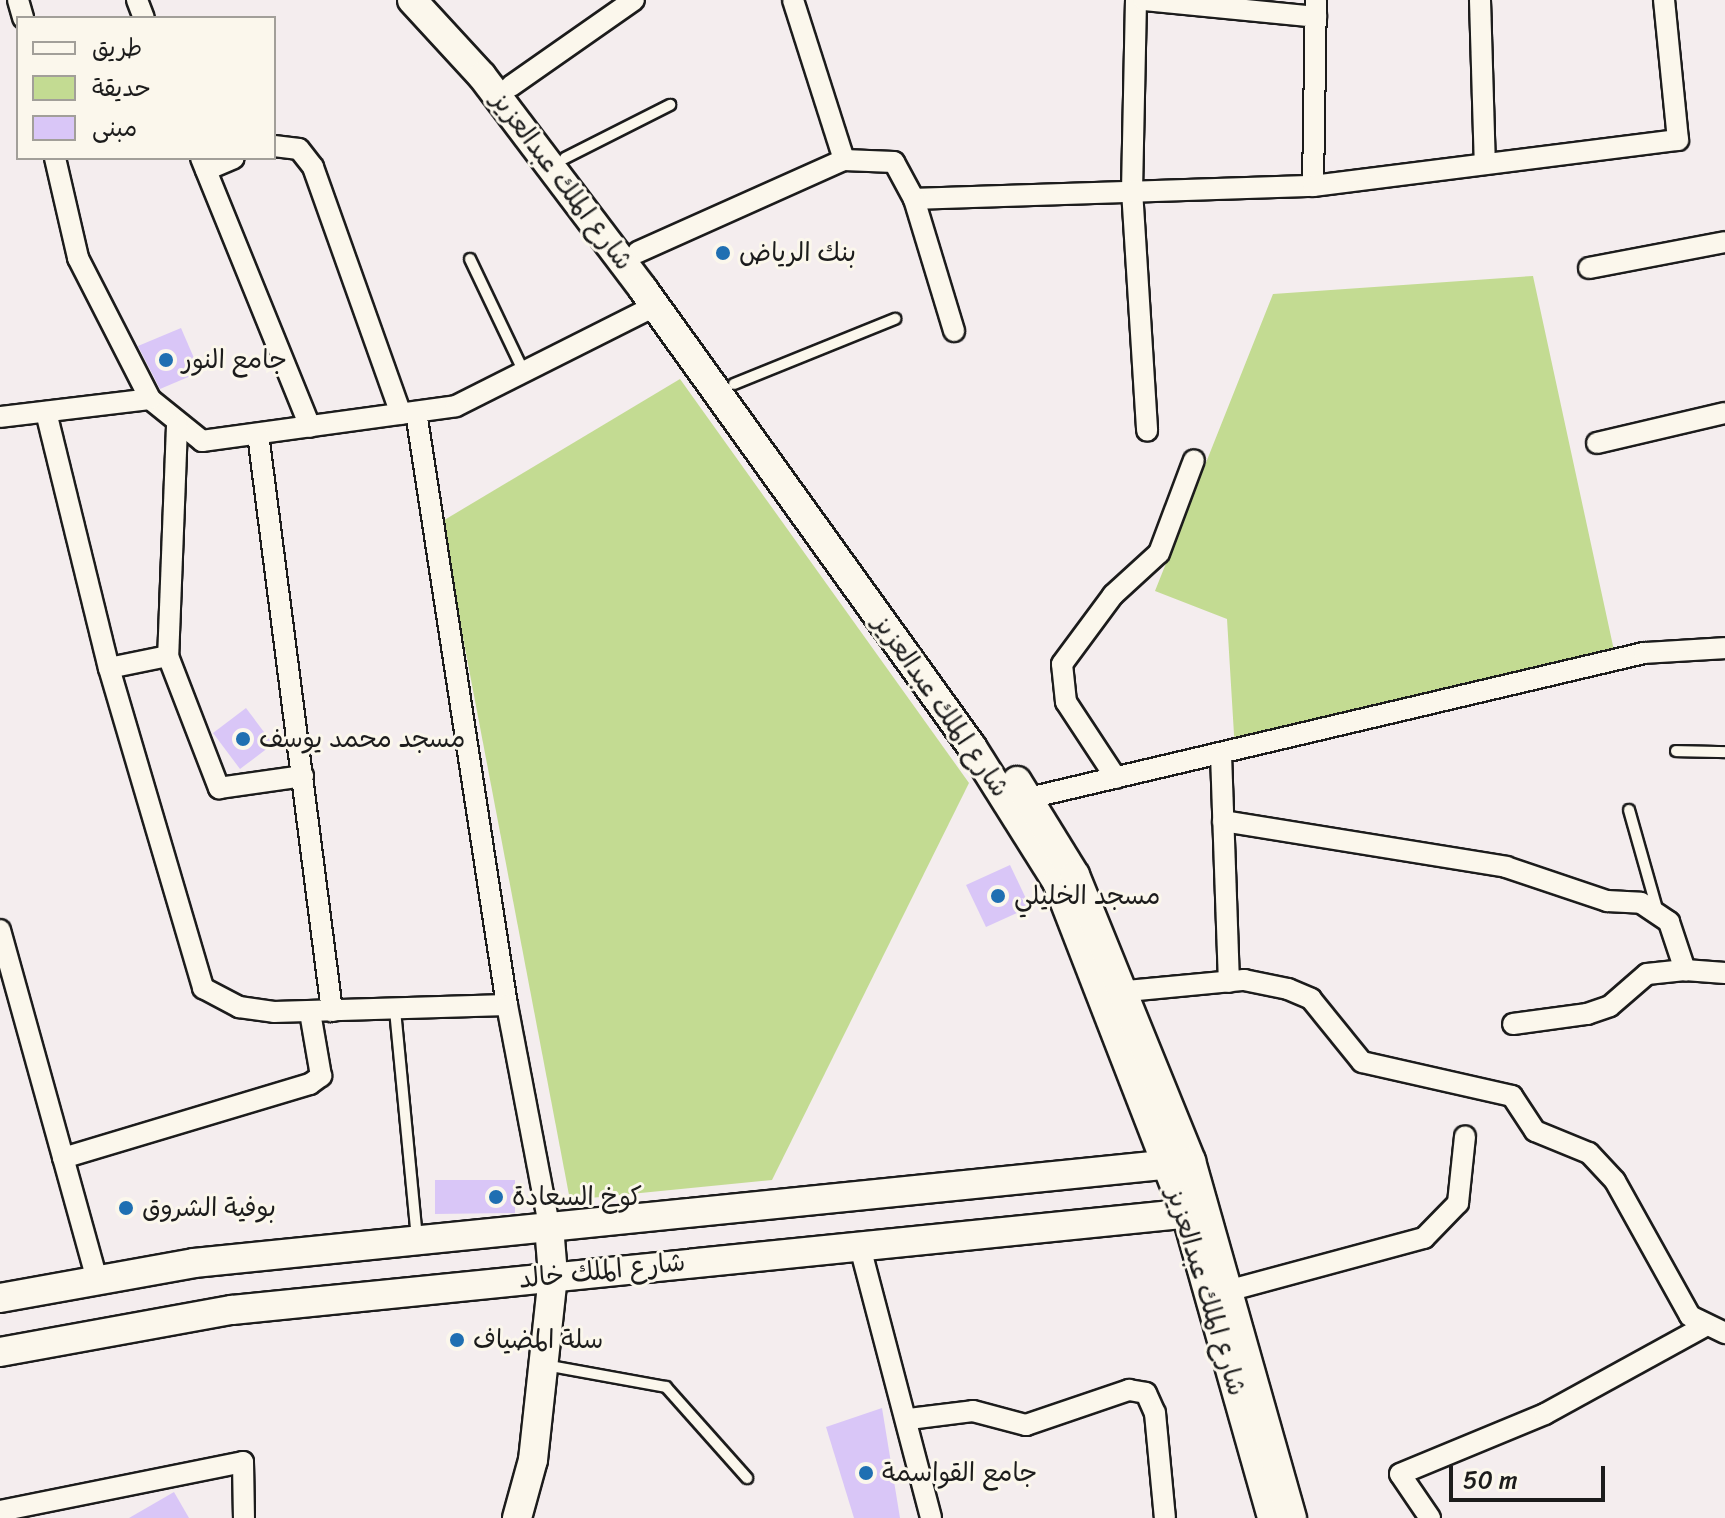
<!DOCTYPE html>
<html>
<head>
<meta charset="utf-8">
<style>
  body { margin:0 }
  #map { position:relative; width:1725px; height:1518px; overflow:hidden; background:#f4edee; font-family:Sriracha,"Playpen Sans Arabic",sans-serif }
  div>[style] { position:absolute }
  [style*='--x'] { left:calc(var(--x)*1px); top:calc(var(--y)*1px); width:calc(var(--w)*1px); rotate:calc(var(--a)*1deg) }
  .green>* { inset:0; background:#c3db92 }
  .building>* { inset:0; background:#d9c6f7 }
  .roads { filter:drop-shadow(2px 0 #1c1c1c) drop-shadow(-2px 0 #1c1c1c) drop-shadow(0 2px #1c1c1c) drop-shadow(0 -2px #1c1c1c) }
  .lane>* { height:10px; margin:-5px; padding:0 5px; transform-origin:5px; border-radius:5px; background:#fbf7ec }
  .street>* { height:20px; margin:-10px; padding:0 10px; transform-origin:10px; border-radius:10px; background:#fbf7ec }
  .secondary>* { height:28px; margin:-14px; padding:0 14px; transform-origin:14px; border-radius:14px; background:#fbf7ec }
  .dots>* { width:22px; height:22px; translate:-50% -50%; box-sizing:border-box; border:4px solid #fbf7ec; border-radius:50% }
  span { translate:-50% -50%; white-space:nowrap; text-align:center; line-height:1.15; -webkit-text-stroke:6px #fbf7ec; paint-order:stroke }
  .street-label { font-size:26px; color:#1c1c1c }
  .poi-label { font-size:26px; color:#1c1c1c }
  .left { translate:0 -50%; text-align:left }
  .legend { position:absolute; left:16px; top:16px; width:260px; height:144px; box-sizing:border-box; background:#fbf7ec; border:2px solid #a29f99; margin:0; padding:10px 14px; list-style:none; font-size:24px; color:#1c1c1c }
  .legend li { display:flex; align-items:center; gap:16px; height:40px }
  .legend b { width:40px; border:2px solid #a29f99 }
  .scale { position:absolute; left:1449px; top:1466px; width:156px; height:36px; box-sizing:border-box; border:4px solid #1c1c1c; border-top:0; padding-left:10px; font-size:24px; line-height:28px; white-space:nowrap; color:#1c1c1c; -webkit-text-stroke:6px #fbf7ec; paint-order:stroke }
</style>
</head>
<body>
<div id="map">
  <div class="green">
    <i style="clip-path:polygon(1533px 276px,1615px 655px,1235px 751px,1227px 619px,1155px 591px,1273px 294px)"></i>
    <i style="clip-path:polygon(680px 379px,969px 783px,772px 1180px,570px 1200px,441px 522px)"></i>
  </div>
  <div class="building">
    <i style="clip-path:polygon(181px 328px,200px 372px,160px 389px,138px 346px)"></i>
    <i style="clip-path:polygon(246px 708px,273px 744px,240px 769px,213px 733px)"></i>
    <i style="clip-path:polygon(1010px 865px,1030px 907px,986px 927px,966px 885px)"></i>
    <i style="clip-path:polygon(435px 1180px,515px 1180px,515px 1213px,435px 1214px)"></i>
    <i style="clip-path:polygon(882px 1408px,900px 1518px,854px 1518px,826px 1427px)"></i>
    <i style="clip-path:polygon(174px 1492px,189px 1518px,129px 1518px)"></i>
  </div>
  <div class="roads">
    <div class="lane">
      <i style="--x:565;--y:158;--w:118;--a:-26.8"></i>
      <i style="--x:470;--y:259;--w:123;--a:64.5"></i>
      <i style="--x:734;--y:384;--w:174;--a:-22"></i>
      <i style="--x:1676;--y:751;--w:49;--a:1.2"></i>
      <i style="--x:1629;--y:810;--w:103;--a:74.2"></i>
      <i style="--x:395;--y:1010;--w:228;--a:84.5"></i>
      <i style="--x:545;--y:1365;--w:123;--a:10.3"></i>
      <i style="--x:666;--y:1387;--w:122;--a:48.3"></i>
    </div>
    <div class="street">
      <i style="--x:18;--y:0;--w:19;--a:74"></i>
      <i style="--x:137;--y:0;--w:19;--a:69"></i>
      <i style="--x:793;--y:0;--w:168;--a:72.3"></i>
      <i style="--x:1136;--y:0;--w:190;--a:91.2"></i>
      <i style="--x:1132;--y:190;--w:241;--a:86.4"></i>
      <i style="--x:1144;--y:0;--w:173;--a:5.6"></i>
      <i style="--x:1480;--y:0;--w:164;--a:88.3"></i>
      <i style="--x:511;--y:86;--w:150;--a:-35"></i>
      <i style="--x:274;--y:146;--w:25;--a:7"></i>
      <i style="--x:299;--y:149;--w:23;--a:52"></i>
      <i style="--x:313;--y:167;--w:262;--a:70.4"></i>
      <i style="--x:55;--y:158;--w:103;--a:77"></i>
      <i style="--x:78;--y:258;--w:158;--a:62.9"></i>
      <i style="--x:150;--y:399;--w:67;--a:38.9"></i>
      <i style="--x:202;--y:441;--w:256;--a:-7.8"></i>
      <i style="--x:456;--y:406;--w:223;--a:-26.7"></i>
      <i style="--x:201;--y:158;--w:290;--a:67.9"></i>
      <i style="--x:206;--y:170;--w:30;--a:-23"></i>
      <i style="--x:1313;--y:186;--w:186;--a:-89.1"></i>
      <i style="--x:914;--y:199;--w:399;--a:-1.9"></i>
      <i style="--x:1313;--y:186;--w:368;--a:-7.2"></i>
      <i style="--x:1678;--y:140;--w:141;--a:-95.7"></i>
      <i style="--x:638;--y:252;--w:226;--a:-24.1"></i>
      <i style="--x:844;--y:160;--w:50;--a:2.3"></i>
      <i style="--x:894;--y:162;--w:42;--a:61.6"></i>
      <i style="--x:914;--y:199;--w:138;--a:73.1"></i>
      <i style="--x:1589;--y:268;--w:138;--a:-10.8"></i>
      <i style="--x:46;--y:412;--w:264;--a:76.2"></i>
      <i style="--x:109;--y:668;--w:334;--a:73.6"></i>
      <i style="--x:203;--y:988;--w:41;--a:27.8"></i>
      <i style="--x:239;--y:1007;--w:35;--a:8"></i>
      <i style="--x:274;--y:1012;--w:233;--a:-1.7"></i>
      <i style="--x:416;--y:412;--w:600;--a:81.28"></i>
      <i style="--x:507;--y:1005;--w:225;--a:79.2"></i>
      <i style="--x:0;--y:417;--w:151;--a:-6.8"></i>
      <i style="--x:177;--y:426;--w:230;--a:92.2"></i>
      <i style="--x:168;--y:656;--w:142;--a:68.9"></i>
      <i style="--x:219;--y:788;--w:85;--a:-8.1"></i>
      <i style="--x:258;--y:434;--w:582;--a:82.69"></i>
      <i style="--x:1597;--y:443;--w:131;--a:-13.2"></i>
      <i style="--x:109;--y:668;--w:60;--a:-11.5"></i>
      <i style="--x:1221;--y:754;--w:228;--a:88"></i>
      <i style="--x:1116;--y:778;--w:91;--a:-123.3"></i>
      <i style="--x:1066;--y:702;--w:38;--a:-96"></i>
      <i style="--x:1062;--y:664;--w:86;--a:-53.5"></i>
      <i style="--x:1113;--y:595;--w:62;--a:-42.4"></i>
      <i style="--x:1159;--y:553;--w:99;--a:-69.4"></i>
      <i style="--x:1029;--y:798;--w:632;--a:-13.27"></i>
      <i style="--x:1644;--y:653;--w:81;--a:-3.5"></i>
      <i style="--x:1223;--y:821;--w:287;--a:9.2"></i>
      <i style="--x:1506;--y:867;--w:107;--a:18.6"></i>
      <i style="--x:1607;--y:901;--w:34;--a:3"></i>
      <i style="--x:1641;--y:903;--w:34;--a:34"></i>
      <i style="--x:1669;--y:922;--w:51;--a:71.6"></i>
      <i style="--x:1685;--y:970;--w:40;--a:4.3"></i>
      <i style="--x:0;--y:930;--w:363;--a:74.5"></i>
      <i style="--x:1127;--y:991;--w:118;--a:-5.4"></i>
      <i style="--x:1244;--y:980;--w:45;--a:11.6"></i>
      <i style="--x:1288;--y:989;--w:25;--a:23"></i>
      <i style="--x:1311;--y:999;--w:81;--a:51"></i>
      <i style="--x:1362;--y:1062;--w:154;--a:12.8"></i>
      <i style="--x:1512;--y:1096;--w:42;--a:56.7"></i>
      <i style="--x:1535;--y:1131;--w:58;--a:22.2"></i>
      <i style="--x:1589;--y:1153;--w:38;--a:47"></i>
      <i style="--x:1615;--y:1181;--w:154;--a:60.9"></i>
      <i style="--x:1690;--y:1316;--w:39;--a:26"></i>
      <i style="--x:1513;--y:1024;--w:75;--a:-7.7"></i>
      <i style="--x:1587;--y:1014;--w:24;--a:-19"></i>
      <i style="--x:1610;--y:1006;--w:49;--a:-40.9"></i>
      <i style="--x:1647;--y:974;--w:38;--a:-6"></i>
      <i style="--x:63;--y:1158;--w:258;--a:-16.7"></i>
      <i style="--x:310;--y:1084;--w:14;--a:-36"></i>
      <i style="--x:321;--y:1076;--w:65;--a:-99.8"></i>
      <i style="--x:860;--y:1247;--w:280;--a:75.3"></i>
      <i style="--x:1231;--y:1290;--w:200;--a:-15.1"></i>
      <i style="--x:1424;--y:1238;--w:49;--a:-45.8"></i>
      <i style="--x:1458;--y:1203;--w:67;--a:-84"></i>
      <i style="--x:909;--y:1419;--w:64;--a:-7.1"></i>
      <i style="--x:973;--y:1411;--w:55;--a:14.8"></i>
      <i style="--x:1026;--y:1425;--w:109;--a:-18.8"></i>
      <i style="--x:1129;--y:1390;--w:17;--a:10"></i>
      <i style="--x:1146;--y:1393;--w:22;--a:66"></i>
      <i style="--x:1155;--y:1413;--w:105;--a:84.6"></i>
      <i style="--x:0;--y:1511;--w:248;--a:-11.4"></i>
      <i style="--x:243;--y:1462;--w:56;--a:89"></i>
      <i style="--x:1430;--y:1518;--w:53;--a:-124.3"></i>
      <i style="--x:1400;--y:1474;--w:157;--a:-22.5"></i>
      <i style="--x:1545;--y:1414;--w:180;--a:-28.8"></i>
    </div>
    <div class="secondary">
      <i style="--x:412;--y:0;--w:103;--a:47.4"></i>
      <i style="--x:482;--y:76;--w:267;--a:52.9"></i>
      <i style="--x:643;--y:289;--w:564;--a:54.31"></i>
      <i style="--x:972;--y:747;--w:160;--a:57.8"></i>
      <i style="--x:1057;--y:882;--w:359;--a:68.8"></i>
      <i style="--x:1187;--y:1217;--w:313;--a:74.2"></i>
      <i style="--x:1017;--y:781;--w:110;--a:58.3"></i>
      <i style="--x:1075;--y:875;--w:309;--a:67.9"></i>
      <i style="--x:1191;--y:1161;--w:371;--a:74.2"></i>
      <i style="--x:0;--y:1298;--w:197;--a:-10.2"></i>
      <i style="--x:194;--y:1263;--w:993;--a:-5.78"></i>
      <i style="--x:0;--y:1352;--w:236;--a:-10.3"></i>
      <i style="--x:232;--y:1310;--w:975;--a:-5.77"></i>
      <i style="--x:517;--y:1518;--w:60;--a:-74.6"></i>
      <i style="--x:533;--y:1460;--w:186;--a:-83.8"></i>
      <i style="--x:553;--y:1275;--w:49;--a:-94.7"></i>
    </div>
  </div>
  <div class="dots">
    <i style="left:723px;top:253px;background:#1f6fb2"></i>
    <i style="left:166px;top:360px;background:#1f6fb2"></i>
    <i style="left:243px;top:739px;background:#1f6fb2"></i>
    <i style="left:998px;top:896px;background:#1f6fb2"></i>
    <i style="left:496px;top:1197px;background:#1f6fb2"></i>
    <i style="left:126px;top:1208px;background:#1f6fb2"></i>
    <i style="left:457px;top:1340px;background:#1f6fb2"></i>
    <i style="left:866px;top:1473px;background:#1f6fb2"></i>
  </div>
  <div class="street-label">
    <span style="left:562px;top:181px;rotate:53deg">شارع الملك عبدالعزيز</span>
    <span style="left:941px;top:706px;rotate:55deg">شارع الملك عبدالعزيز</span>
    <span style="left:602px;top:1271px;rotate:-6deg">شارع الملك خالد</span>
    <span style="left:1206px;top:1292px;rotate:73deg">شارع الملك عبدالعزيز</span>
  </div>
  <div class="poi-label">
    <span class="left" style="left:739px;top:253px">بنك الرياض</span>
    <span class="left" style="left:182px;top:360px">جامع النور</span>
    <span class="left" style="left:259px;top:739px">مسجد محمد يوسف</span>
    <span class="left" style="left:1014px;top:896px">مسجد الخليلي</span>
    <span class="left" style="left:512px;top:1197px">كوخ السعادة</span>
    <span class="left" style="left:142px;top:1208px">بوفية الشروق</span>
    <span class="left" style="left:473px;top:1340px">سلة المضياف</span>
    <span class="left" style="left:882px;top:1473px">جامع القواسمة</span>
  </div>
  <ul class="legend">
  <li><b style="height:10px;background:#fbf7ec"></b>طريق</li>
  <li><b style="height:22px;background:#c3db92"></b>حديقة</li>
  <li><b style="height:22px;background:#d9c6f7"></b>مبنى</li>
  </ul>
  <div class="scale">50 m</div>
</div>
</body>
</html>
